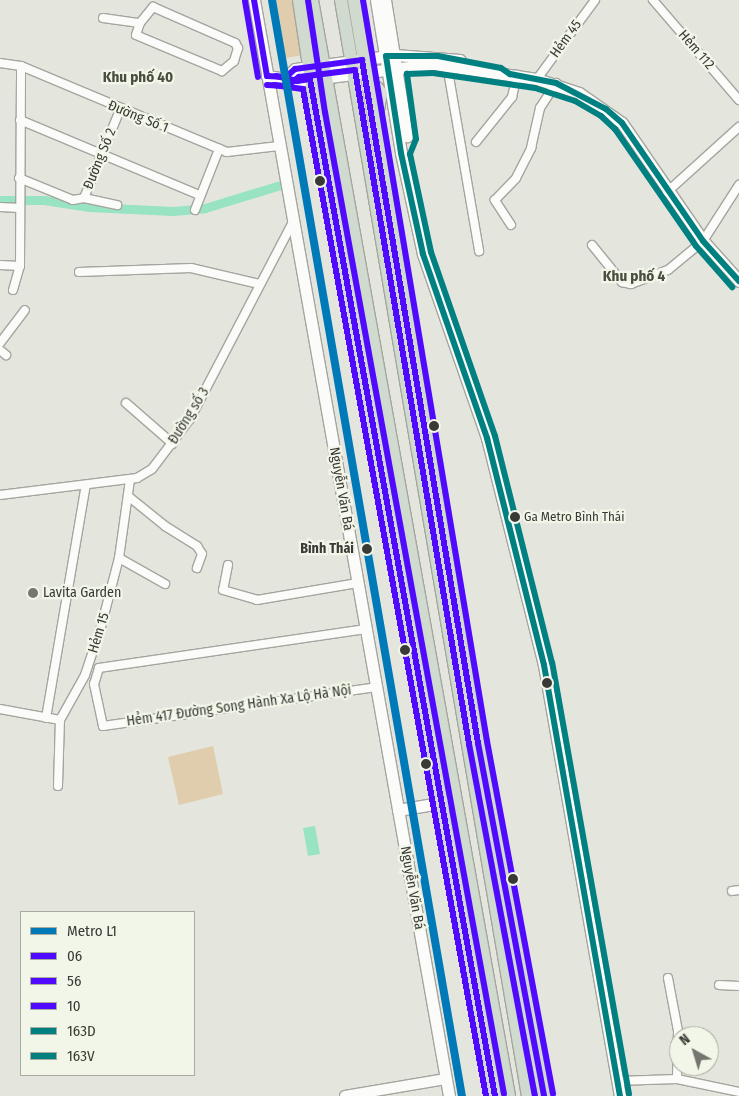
<!DOCTYPE html>
<html>
<head>
<meta charset="utf-8">
<style>
  body { margin:0 }
  #map { position:relative; width:739px; height:1096px; overflow:hidden; background:#e4e6de; font-family:"Fira Sans Condensed",sans-serif }
  div>[style] { position:absolute }
  [style*='--x'] { left:calc(var(--x)*1px); top:calc(var(--y)*1px); width:calc(var(--w)*1px); rotate:calc(var(--a)*1deg) }
  .green>* { inset:0; background:#dfcdad }
  .water>* { inset:0; background:#98e3c1 }
  .canal>* { height:9px; margin:-4.5px; padding:0 4.5px; transform-origin:4.5px; border-radius:4.5px; background:#98e3c1 }
  .roads { filter:drop-shadow(1px 0 #a4a59f) drop-shadow(-1px 0 #a4a59f) drop-shadow(0 1px #a4a59f) drop-shadow(0 -1px #a4a59f) }
  .minor>* { height:8px; margin:-4px; padding:0 4px; transform-origin:4px; border-radius:4px; background:#fbfbfa }
  .tertiary>* { height:10px; margin:-5px; padding:0 5px; transform-origin:5px; border-radius:5px; background:#fbfbfa }
  .secondary>* { height:11px; margin:-5.5px; padding:0 5.5px; transform-origin:5.5px; border-radius:5.5px; background:#fbfbfa }
  .primary>* { height:12px; margin:-6px; padding:0 6px; transform-origin:6px; border-radius:6px; background:#dae2d9 }
  .trunk>* { height:12px; margin:-6px; padding:0 6px; transform-origin:6px; border-radius:6px; background:#d0dace }
  .bus-1>* { height:6px; margin:-3px; padding:0 3px; transform-origin:3px; border-radius:3px; background:#4f0aff }
  .bus-2>* { height:6px; margin:-3px; padding:0 3px; transform-origin:3px; border-radius:3px; background:#4f0aff }
  .bus-3>* { height:6px; margin:-3px; padding:0 3px; transform-origin:3px; border-radius:3px; background:#4f0aff }
  .bus-4>* { height:6px; margin:-3px; padding:0 3px; transform-origin:3px; border-radius:3px; background:#008080 }
  .bus-5>* { height:6px; margin:-3px; padding:0 3px; transform-origin:3px; border-radius:3px; background:#008080 }
  .metro-1>* { height:8px; margin:-4px; padding:0 4px; transform-origin:4px; border-radius:4px; background:#0079b8 }
  .dots>* { width:14px; height:14px; translate:-50% -50%; box-sizing:border-box; border:2px solid #f2f6e8; border-radius:50% }
  span { translate:-50% -50%; white-space:nowrap; text-align:center; line-height:1.15; -webkit-text-stroke:4.5px #f2f6e8; paint-order:stroke }
  .bus-label { font-size:13px; color:#393a35 }
  .left { translate:0 -50%; text-align:left }
  .street-label { font-size:14px; color:#393a35 }
  .stop-label { font-size:14px; color:#393a35; font-weight:700 }
  .right { translate:-100% -50%; text-align:right }
  .poi-label { font-size:14px; color:#393a35 }
  .neighbourhood-label { font-size:15px; color:#494d41; font-weight:700 }
  .legend { position:absolute; left:20px; top:911px; width:175px; height:165px; box-sizing:border-box; background:#f2f6e8; border:1px solid #a8aba0; margin:0; padding:6px 9px; list-style:none; font-size:15px; color:#393a35 }
  .legend li { display:flex; align-items:center; gap:10px; height:25px }
  .legend b { width:25px; border:1px solid #a8aba0 }
  .north { position:absolute; left:669px; top:1026px; width:50px; height:50px; box-sizing:border-box; background:#f2f6e8; border:1px solid #a8aba0; border-radius:50%; rotate:321deg; font-size:14px; font-weight:700; line-height:20px; text-align:center; color:#393a35 }
  .north::after { content:''; display:block; margin:auto; width:18px; height:22px; background:#757670; clip-path:polygon(50% 0,100% 100%,50% 72%,0 100%) }
</style>
</head>
<body>
<div id="map">
  <div class="green">
    <i style="clip-path:polygon(268px 0,294px 0,303px 55px,286px 58px,276px 41px)"></i>
    <i style="clip-path:polygon(213px 746px,223px 794px,179px 805px,168px 757px)"></i>
  </div>
  <div class="water">
    <i style="clip-path:polygon(315px 826px,320px 854px,308px 856px,303px 828px)"></i>
  </div>
  <div class="canal">
    <i style="--x:0;--y:200;--w:44;--a:0"></i>
    <i style="--x:44;--y:200;--w:46;--a:8.8"></i>
    <i style="--x:89;--y:207;--w:84;--a:2.7"></i>
    <i style="--x:173;--y:211;--w:32;--a:-5"></i>
    <i style="--x:205;--y:208;--w:78;--a:-17"></i>
  </div>
  <div class="roads">
    <div class="minor">
      <i style="--x:653;--y:0;--w:132;--a:49.3"></i>
      <i style="--x:153;--y:7;--w:90;--a:23.7"></i>
      <i style="--x:235;--y:43;--w:6;--a:59"></i>
      <i style="--x:238;--y:48;--w:14;--a:107"></i>
      <i style="--x:234;--y:61;--w:16;--a:140"></i>
      <i style="--x:222;--y:71;--w:93;--a:-157.3"></i>
      <i style="--x:136;--y:35;--w:13;--a:-72"></i>
      <i style="--x:140;--y:23;--w:21;--a:-51"></i>
      <i style="--x:103;--y:18;--w:37;--a:8"></i>
      <i style="--x:0;--y:63;--w:21;--a:8"></i>
      <i style="--x:21;--y:66;--w:223;--a:22.7"></i>
      <i style="--x:227;--y:152;--w:52;--a:-6.6"></i>
      <i style="--x:447;--y:65;--w:189;--a:80.2"></i>
      <i style="--x:537;--y:79;--w:98;--a:-53.7"></i>
      <i style="--x:20;--y:120;--w:194;--a:22.7"></i>
      <i style="--x:476;--y:142;--w:58;--a:-51.3"></i>
      <i style="--x:512;--y:97;--w:23;--a:-77"></i>
      <i style="--x:19;--y:178;--w:58;--a:22.2"></i>
      <i style="--x:73;--y:200;--w:11;--a:-10"></i>
      <i style="--x:84;--y:198;--w:95;--a:-67.8"></i>
      <i style="--x:667;--y:192;--w:97;--a:-42.1"></i>
      <i style="--x:84;--y:198;--w:34;--a:12"></i>
      <i style="--x:0;--y:207;--w:20;--a:3"></i>
      <i style="--x:195;--y:210;--w:66;--a:-68.5"></i>
      <i style="--x:511;--y:225;--w:30;--a:-123"></i>
      <i style="--x:495;--y:200;--w:30;--a:-46"></i>
      <i style="--x:516;--y:178;--w:34;--a:-63"></i>
      <i style="--x:531;--y:148;--w:41;--a:-77.3"></i>
      <i style="--x:540;--y:108;--w:30;--a:-57"></i>
      <i style="--x:592;--y:245;--w:48;--a:51"></i>
      <i style="--x:622;--y:282;--w:9;--a:13"></i>
      <i style="--x:631;--y:284;--w:40;--a:-21"></i>
      <i style="--x:668;--y:270;--w:45;--a:-39.6"></i>
      <i style="--x:703;--y:241;--w:67;--a:-57.3"></i>
      <i style="--x:0;--y:265;--w:20;--a:3"></i>
      <i style="--x:20;--y:266;--w:200;--a:-89.7"></i>
      <i style="--x:79;--y:272;--w:112;--a:-2"></i>
      <i style="--x:191;--y:268;--w:70;--a:13.2"></i>
      <i style="--x:13;--y:290;--w:25;--a:-74"></i>
      <i style="--x:0;--y:343;--w:41;--a:-52.9"></i>
      <i style="--x:0;--y:350;--w:8;--a:40"></i>
      <i style="--x:126;--y:403;--w:62;--a:41.1"></i>
      <i style="--x:0;--y:495;--w:138;--a:-7.1"></i>
      <i style="--x:137;--y:478;--w:17;--a:-31"></i>
      <i style="--x:152;--y:469;--w:63;--a:-52.8"></i>
      <i style="--x:190;--y:419;--w:222;--a:-62.4"></i>
      <i style="--x:128;--y:496;--w:48;--a:39"></i>
      <i style="--x:165;--y:526;--w:38;--a:32"></i>
      <i style="--x:197;--y:546;--w:9;--a:58"></i>
      <i style="--x:202;--y:554;--w:15;--a:110"></i>
      <i style="--x:119;--y:558;--w:53;--a:29.5"></i>
      <i style="--x:228;--y:565;--w:25;--a:101"></i>
      <i style="--x:223;--y:590;--w:35;--a:16"></i>
      <i style="--x:257;--y:600;--w:102;--a:-9.6"></i>
      <i style="--x:366;--y:629;--w:270;--a:171.7"></i>
      <i style="--x:99;--y:668;--w:17;--a:107"></i>
      <i style="--x:94;--y:684;--w:43;--a:77.9"></i>
      <i style="--x:103;--y:726;--w:276;--a:-8.1"></i>
      <i style="--x:0;--y:709;--w:61;--a:10.4"></i>
      <i style="--x:46;--y:718;--w:236;--a:-80.3"></i>
      <i style="--x:58;--y:786;--w:66;--a:-88.3"></i>
      <i style="--x:60;--y:720;--w:51;--a:-60.9"></i>
      <i style="--x:85;--y:675;--w:51;--a:-71.6"></i>
      <i style="--x:101;--y:627;--w:71;--a:-75.4"></i>
      <i style="--x:119;--y:558;--w:79;--a:-82"></i>
      <i style="--x:732;--y:891;--w:7;--a:-8"></i>
      <i style="--x:668;--y:978;--w:54;--a:79.3"></i>
      <i style="--x:678;--y:1031;--w:48;--a:91.2"></i>
      <i style="--x:719;--y:985;--w:20;--a:3"></i>
      <i style="--x:617;--y:1081;--w:60;--a:-1.9"></i>
      <i style="--x:677;--y:1079;--w:63;--a:11.8"></i>
    </div>
    <div class="tertiary">
      <i style="--x:345;--y:1096;--w:102;--a:-9.6"></i>
    </div>
    <div class="secondary">
      <i style="--x:254;--y:0;--w:1113;--a:79.91"></i>
      <i style="--x:376;--y:0;--w:155;--a:80.7"></i>
      <i style="--x:401;--y:153;--w:103;--a:77.7"></i>
      <i style="--x:423;--y:254;--w:195;--a:70.8"></i>
      <i style="--x:487;--y:438;--w:234;--a:75.9"></i>
      <i style="--x:544;--y:665;--w:438;--a:80"></i>
      <i style="--x:385;--y:0;--w:138;--a:80.8"></i>
      <i style="--x:267;--y:76;--w:30;--a:9"></i>
      <i style="--x:297;--y:81;--w:137;--a:-7.1"></i>
      <i style="--x:433;--y:64;--w:105;--a:8.2"></i>
      <i style="--x:537;--y:79;--w:44;--a:18.4"></i>
      <i style="--x:579;--y:93;--w:52;--a:34.9"></i>
      <i style="--x:622;--y:123;--w:143;--a:55.5"></i>
      <i style="--x:703;--y:241;--w:54;--a:48"></i>
      <i style="--x:286;--y:77;--w:12;--a:-42"></i>
      <i style="--x:295;--y:69;--w:101;--a:-8"></i>
      <i style="--x:395;--y:55;--w:65;--a:4.4"></i>
      <i style="--x:398;--y:810;--w:54;--a:-9.6"></i>
    </div>
    <div class="primary">
      <i style="--x:368;--y:88;--w:9;--a:0"></i>
      <i style="--x:377;--y:88;--w:6;--a:51"></i>
      <i style="--x:381;--y:93;--w:36;--a:100"></i>
    </div>
    <div class="trunk">
      <i style="--x:299;--y:0;--w:114;--a:81.4"></i>
      <i style="--x:316;--y:113;--w:999;--a:79.68"></i>
      <i style="--x:312;--y:0;--w:1114;--a:79.81"></i>
      <i style="--x:341;--y:0;--w:1112;--a:80.32"></i>
      <i style="--x:354;--y:0;--w:753;--a:80.53"></i>
      <i style="--x:478;--y:743;--w:359;--a:79.4"></i>
    </div>
  </div>
  <div class="bus-1">
    <i style="--x:254;--y:0;--w:77;--a:80.3"></i>
    <i style="--x:267;--y:76;--w:19;--a:3"></i>
    <i style="--x:286;--y:77;--w:12;--a:-42"></i>
    <i style="--x:295;--y:69;--w:68;--a:-7.7"></i>
    <i style="--x:362;--y:60;--w:693;--a:80.36"></i>
    <i style="--x:478;--y:743;--w:359;--a:79.4"></i>
    <i style="--x:276;--y:76;--w:22;--a:13"></i>
    <i style="--x:297;--y:81;--w:13;--a:-9"></i>
    <i style="--x:310;--y:79;--w:1034;--a:79.69"></i>
  </div>
  <div class="bus-2">
    <i style="--x:245;--y:1;--w:77;--a:80.3"></i>
    <i style="--x:267;--y:85;--w:20;--a:3"></i>
    <i style="--x:287;--y:86;--w:15;--a:-37"></i>
    <i style="--x:299;--y:77;--w:56;--a:-7.1"></i>
    <i style="--x:355;--y:70;--w:684;--a:80.4"></i>
    <i style="--x:469;--y:744;--w:358;--a:79.4"></i>
    <i style="--x:274;--y:85;--w:29;--a:8"></i>
    <i style="--x:303;--y:89;--w:1023;--a:79.7"></i>
  </div>
  <div class="bus-3">
    <i style="--x:308;--y:0;--w:113;--a:81.4"></i>
    <i style="--x:325;--y:112;--w:998;--a:79.67"></i>
    <i style="--x:363;--y:0;--w:751;--a:80.5"></i>
    <i style="--x:487;--y:741;--w:359;--a:79.4"></i>
  </div>
  <div class="bus-4">
    <i style="--x:620;--y:1096;--w:438;--a:-100"></i>
    <i style="--x:544;--y:665;--w:234;--a:-104.1"></i>
    <i style="--x:487;--y:438;--w:195;--a:-109.2"></i>
    <i style="--x:423;--y:254;--w:103;--a:-102.3"></i>
    <i style="--x:401;--y:153;--w:98;--a:-98.8"></i>
    <i style="--x:386;--y:56;--w:52;--a:0"></i>
    <i style="--x:438;--y:56;--w:64;--a:10.8"></i>
    <i style="--x:501;--y:68;--w:11;--a:34"></i>
    <i style="--x:510;--y:74;--w:47;--a:11.1"></i>
    <i style="--x:556;--y:83;--w:56;--a:27.5"></i>
    <i style="--x:606;--y:109;--w:21;--a:41"></i>
    <i style="--x:622;--y:123;--w:143;--a:55.5"></i>
    <i style="--x:703;--y:241;--w:54;--a:48"></i>
  </div>
  <div class="bus-5">
    <i style="--x:629;--y:1094;--w:438;--a:-100.1"></i>
    <i style="--x:552;--y:663;--w:234;--a:-104.1"></i>
    <i style="--x:495;--y:436;--w:195;--a:-109.2"></i>
    <i style="--x:431;--y:252;--w:100;--a:-102.1"></i>
    <i style="--x:410;--y:154;--w:16;--a:-68"></i>
    <i style="--x:416;--y:139;--w:66;--a:-97.9"></i>
    <i style="--x:407;--y:74;--w:26;--a:-2"></i>
    <i style="--x:433;--y:73;--w:103;--a:8.4"></i>
    <i style="--x:535;--y:88;--w:42;--a:18"></i>
    <i style="--x:575;--y:101;--w:30;--a:30"></i>
    <i style="--x:601;--y:116;--w:19;--a:43"></i>
    <i style="--x:615;--y:129;--w:142;--a:55.3"></i>
    <i style="--x:696;--y:246;--w:55;--a:48.7"></i>
  </div>
  <div class="metro-1">
    <i style="--x:272;--y:0;--w:1112;--a:80.17"></i>
  </div>
  <div class="dots">
    <i style="left:320px;top:181px;background:#393a35"></i>
    <i style="left:434px;top:426px;background:#393a35"></i>
    <i style="left:515px;top:517px;background:#393a35"></i>
    <i style="left:367px;top:549px;background:#393a35"></i>
    <i style="left:33px;top:593px;background:#757670"></i>
    <i style="left:405px;top:650px;background:#393a35"></i>
    <i style="left:547px;top:683px;background:#393a35"></i>
    <i style="left:426px;top:764px;background:#393a35"></i>
    <i style="left:513px;top:879px;background:#393a35"></i>
  </div>
  <div class="bus-label">
    <span class="left" style="left:524px;top:517px">Ga Metro Bình Thái</span>
  </div>
  <div class="street-label">
    <span style="left:566px;top:39px;rotate:-54deg">Hẻm 45</span>
    <span style="left:696px;top:50px;rotate:49deg">Hẻm 112</span>
    <span style="left:138px;top:117px;rotate:22deg">Đường Số 1</span>
    <span style="left:100px;top:159px;rotate:-68deg">Đường Số 2</span>
    <span style="left:189px;top:416px;rotate:-58deg">Đường số 3</span>
    <span style="left:341px;top:489px;rotate:80deg">Nguyễn Văn Bá</span>
    <span style="left:99px;top:633px;rotate:-73deg">Hẻm 15</span>
    <span style="left:239px;top:706px;rotate:-8deg">Hẻm 417 Đường Song Hành Xa Lộ Hà Nội</span>
    <span style="left:412px;top:888px;rotate:80deg">Nguyễn Văn Bá</span>
  </div>
  <div class="stop-label">
    <span class="right" style="left:354px;top:549px">Bình Thái</span>
  </div>
  <div class="poi-label">
    <span class="left" style="left:43px;top:593px">Lavita Garden</span>
  </div>
  <div class="neighbourhood-label">
    <span style="left:138px;top:78px">Khu phố 40</span>
    <span style="left:634px;top:277px">Khu phố 4</span>
  </div>
  <ul class="legend">
  <li><b style="height:6px;background:#0079b8"></b>Metro L1</li>
  <li><b style="height:6px;background:#4f0aff"></b>06</li>
  <li><b style="height:6px;background:#4f0aff"></b>56</li>
  <li><b style="height:6px;background:#4f0aff"></b>10</li>
  <li><b style="height:6px;background:#008080"></b>163D</li>
  <li><b style="height:6px;background:#008080"></b>163V</li>
  </ul>
  <div class="north">N</div>
</div>
</body>
</html>
